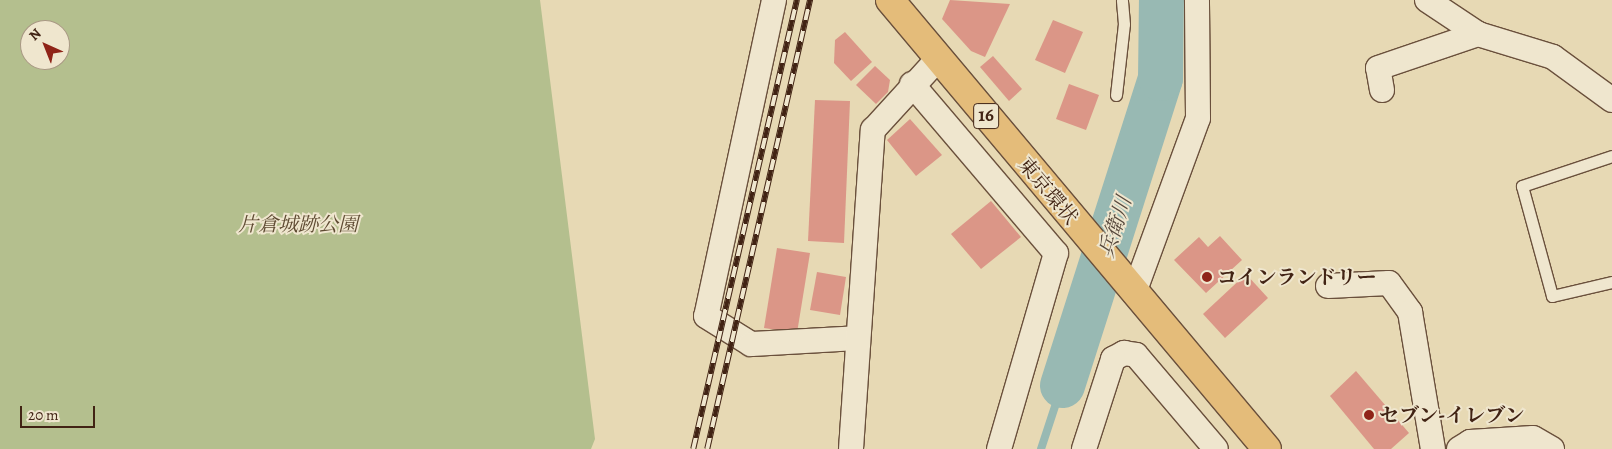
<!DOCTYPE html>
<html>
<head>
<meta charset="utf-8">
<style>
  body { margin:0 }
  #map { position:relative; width:1612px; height:449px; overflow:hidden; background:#e7d9b4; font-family:Alegreya,"Noto Serif JP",serif }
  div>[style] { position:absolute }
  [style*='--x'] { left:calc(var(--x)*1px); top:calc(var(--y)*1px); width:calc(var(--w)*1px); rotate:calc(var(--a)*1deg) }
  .green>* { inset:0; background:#b4bf8e }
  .stream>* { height:8px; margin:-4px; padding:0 4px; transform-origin:4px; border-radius:4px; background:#98b9b3 }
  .river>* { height:45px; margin:-22.5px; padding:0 22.5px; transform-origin:22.5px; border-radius:22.5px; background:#98b9b3 }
  .building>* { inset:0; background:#db9687 }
  .roads { filter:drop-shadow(1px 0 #6a503c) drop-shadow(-1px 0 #6a503c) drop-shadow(0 1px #6a503c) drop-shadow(0 -1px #6a503c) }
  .service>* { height:11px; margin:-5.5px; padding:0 5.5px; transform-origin:5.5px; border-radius:5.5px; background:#efe6ce }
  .minor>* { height:24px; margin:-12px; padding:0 12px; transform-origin:12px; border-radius:12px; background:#efe6ce }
  .trunk>* { height:28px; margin:-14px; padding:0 14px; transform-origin:14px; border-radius:14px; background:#e4bc7a }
  .rail>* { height:5.5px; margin-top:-2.75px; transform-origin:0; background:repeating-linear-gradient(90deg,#efe6ce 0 11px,#412314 0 22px); box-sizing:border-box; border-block:1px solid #412314 }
  .dots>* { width:14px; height:14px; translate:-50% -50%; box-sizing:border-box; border:2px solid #efe6ce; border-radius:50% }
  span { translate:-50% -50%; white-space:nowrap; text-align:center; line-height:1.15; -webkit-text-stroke:4px #efe6ce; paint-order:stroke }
  .shield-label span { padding:1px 4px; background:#efe6ce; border:1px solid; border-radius:4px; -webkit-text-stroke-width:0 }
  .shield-label { font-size:19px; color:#412314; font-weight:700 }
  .street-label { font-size:20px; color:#412314 }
  .park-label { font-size:20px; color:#5e4a32; font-style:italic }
  .poi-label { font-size:20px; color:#412314; font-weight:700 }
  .left { translate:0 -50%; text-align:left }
  .water-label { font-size:21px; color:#57483c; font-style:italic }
  .north { position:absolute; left:20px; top:20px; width:50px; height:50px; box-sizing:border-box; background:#efe6ce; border:1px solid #a99884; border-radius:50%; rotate:316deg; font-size:14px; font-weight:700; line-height:20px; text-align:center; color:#412314 }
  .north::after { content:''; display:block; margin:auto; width:18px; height:22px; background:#8f2418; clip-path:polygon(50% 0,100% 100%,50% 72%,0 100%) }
  .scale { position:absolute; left:20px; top:406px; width:75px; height:22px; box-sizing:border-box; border:2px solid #412314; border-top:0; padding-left:6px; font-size:15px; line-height:18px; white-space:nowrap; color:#412314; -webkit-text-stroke:4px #efe6ce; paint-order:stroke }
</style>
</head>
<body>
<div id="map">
  <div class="green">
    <i style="clip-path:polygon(evenodd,0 0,540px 0,595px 439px,591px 449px,0 449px,0 0,30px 30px,60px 30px,60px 60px,30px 60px,30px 30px)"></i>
  </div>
  <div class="stream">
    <i style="--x:1041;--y:449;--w:67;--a:-71.8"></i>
  </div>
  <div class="river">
    <i style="--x:1062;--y:385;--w:322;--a:-72.3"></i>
    <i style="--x:1160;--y:78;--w:78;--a:-89.3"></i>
  </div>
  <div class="building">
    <i style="clip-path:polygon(950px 0,1010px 4px,985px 57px,971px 51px,942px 19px)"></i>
    <i style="clip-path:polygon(1053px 20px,1083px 32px,1065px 73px,1035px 60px)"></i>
    <i style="clip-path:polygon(845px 32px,872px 62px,851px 81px,834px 63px,835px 40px)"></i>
    <i style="clip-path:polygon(993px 56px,1022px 89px,1009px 101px,980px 67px)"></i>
    <i style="clip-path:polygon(875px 66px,890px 80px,888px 92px,876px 104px,856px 85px)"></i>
    <i style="clip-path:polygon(1069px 84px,1099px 95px,1086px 130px,1056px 119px)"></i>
    <i style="clip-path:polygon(815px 100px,850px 101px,844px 243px,808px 241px)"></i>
    <i style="clip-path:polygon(910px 119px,942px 155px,916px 176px,887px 140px)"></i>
    <i style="clip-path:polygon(991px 201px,1021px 237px,981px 269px,951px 234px)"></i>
    <i style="clip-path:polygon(1220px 236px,1242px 260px,1206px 293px,1174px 260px,1199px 237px,1208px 247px)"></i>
    <i style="clip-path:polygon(777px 248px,810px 253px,797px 333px,764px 328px)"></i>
    <i style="clip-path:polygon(817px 272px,846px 277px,840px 315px,810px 310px)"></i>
    <i style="clip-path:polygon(1246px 274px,1268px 298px,1225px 338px,1203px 314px)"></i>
    <i style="clip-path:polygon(1356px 371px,1409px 433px,1391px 449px,1374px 449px,1330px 396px)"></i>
  </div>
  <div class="roads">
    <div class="service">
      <i style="--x:1116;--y:95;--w:71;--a:-83.6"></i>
      <i style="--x:1124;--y:24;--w:24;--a:-95"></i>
      <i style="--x:1612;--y:156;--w:95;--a:161.6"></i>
      <i style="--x:1522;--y:186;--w:114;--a:74.7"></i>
      <i style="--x:1552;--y:296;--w:62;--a:-13.1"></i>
    </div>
    <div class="minor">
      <i style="--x:774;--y:0;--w:323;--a:102.1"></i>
      <i style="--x:706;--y:316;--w:53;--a:31.9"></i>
      <i style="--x:751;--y:344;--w:107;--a:-3.2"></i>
      <i style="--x:1427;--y:0;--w:61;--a:33.7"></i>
      <i style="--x:1478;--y:34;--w:78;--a:17"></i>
      <i style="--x:1553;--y:57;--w:73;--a:36.1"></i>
      <i style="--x:912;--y:84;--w:222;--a:49.6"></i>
      <i style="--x:1056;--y:253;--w:204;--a:106.2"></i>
      <i style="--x:1382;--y:90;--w:22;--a:-100"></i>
      <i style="--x:1378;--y:68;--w:106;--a:-18.8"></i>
      <i style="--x:1328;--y:286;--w:61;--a:-2.8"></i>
      <i style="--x:1389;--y:283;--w:36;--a:54"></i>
      <i style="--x:1410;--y:312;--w:139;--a:80.5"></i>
      <i style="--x:1134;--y:293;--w:186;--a:-69.9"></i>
      <i style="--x:1198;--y:118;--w:118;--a:-90.5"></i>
      <i style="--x:851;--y:449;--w:320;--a:-86.1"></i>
      <i style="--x:873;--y:130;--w:95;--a:-47.6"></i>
      <i style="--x:1084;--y:449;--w:95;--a:-72.1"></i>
      <i style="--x:1113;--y:359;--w:13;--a:-29"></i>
      <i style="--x:1124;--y:353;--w:12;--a:9"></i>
      <i style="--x:1136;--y:355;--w:123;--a:49.6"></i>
      <i style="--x:1459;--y:449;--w:13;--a:-32"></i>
      <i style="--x:1470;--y:442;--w:63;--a:-3.6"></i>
      <i style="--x:1533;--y:438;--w:22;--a:30"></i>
    </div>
    <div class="trunk">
      <i style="--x:890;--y:0;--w:586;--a:49.98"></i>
    </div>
  </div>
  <div class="rail">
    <i style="--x:693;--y:449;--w:461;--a:-77"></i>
    <i style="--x:707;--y:449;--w:461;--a:-77.1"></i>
  </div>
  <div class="dots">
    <i style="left:1207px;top:277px;background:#8f2418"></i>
    <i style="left:1369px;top:415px;background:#8f2418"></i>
  </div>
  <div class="shield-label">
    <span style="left:986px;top:116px">16</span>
  </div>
  <div class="street-label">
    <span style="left:1048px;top:191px;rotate:50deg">東京環状</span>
  </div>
  <div class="park-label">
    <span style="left:298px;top:224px">片倉城跡公園</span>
  </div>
  <div class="poi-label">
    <span class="left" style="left:1217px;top:277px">コインランドリー</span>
    <span class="left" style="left:1379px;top:415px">セブン-イレブン</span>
  </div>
  <div class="water-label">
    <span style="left:1115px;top:227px;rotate:-72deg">兵衛川</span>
  </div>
  <div class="north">N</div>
  <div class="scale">20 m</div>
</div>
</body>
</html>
